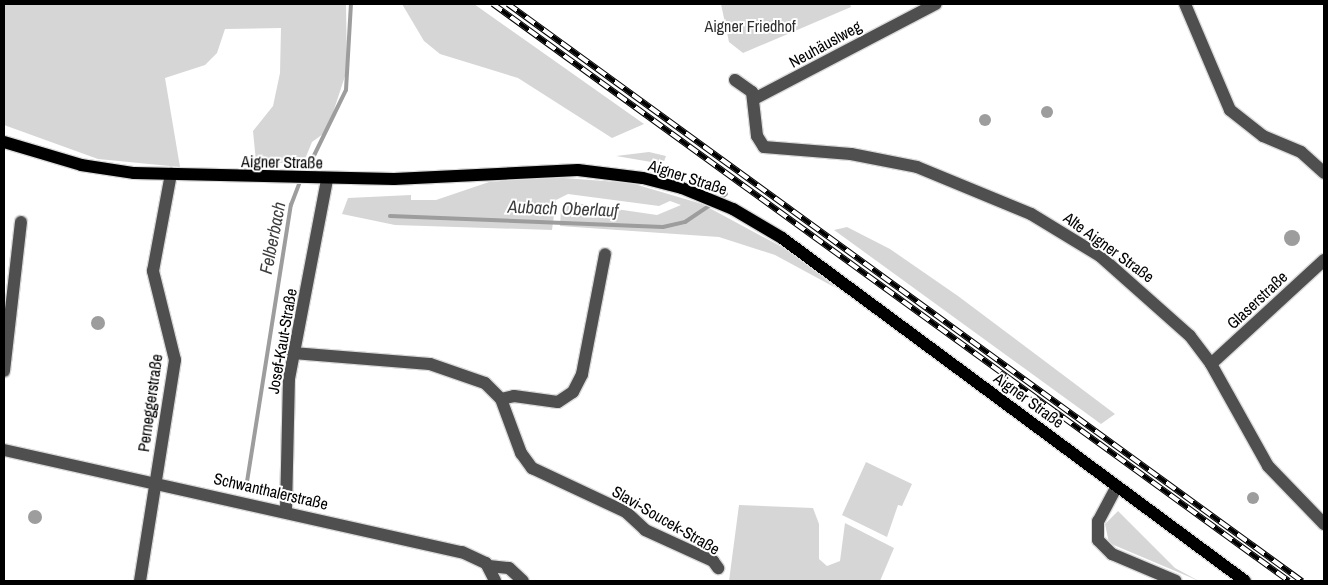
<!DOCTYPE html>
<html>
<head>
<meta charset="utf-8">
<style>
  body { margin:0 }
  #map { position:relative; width:1328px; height:585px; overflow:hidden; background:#fff; font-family:"Archivo Narrow",sans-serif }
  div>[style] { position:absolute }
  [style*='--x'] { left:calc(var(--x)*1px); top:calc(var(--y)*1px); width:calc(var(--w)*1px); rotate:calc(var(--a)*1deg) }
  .green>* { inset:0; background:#d6d6d6 }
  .water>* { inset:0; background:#9d9d9d }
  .round { border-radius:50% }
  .stream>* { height:4px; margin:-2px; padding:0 2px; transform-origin:2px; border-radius:2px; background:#9d9d9d }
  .roads { filter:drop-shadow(1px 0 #dbdbdb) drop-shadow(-1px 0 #dbdbdb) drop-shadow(0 1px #dbdbdb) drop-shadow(0 -1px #dbdbdb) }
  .minor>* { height:12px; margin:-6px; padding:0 6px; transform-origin:6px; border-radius:6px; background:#4f4f4f }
  .major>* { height:12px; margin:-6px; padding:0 6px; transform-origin:6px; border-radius:6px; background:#000 }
  .rail>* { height:5.5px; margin-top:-2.75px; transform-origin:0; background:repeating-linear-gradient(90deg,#fff 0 11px,#000 0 22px); box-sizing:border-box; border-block:1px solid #000 }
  span { translate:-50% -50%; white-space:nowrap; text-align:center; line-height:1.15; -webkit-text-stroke:4px #fff; paint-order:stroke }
  .park-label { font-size:16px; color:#2d2d2d }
  .street-label { font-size:16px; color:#000 }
  .water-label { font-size:18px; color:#3e3e3e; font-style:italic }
  .frame { position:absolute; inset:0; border:5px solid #000; pointer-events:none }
</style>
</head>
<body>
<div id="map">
  <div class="green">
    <i style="clip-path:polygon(4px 4px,346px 4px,347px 70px,327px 131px,312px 142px,303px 164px,256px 162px,253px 131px,273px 106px,280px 73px,281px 28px,225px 29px,217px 53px,205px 65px,165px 78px,180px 167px,98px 159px,4px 125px)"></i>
    <i style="clip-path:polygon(402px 4px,474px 4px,644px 124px,612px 138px,518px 78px,440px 54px,424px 41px)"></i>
    <i style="clip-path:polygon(721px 4px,850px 4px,851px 7px,743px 53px,729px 42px)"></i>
    <i style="clip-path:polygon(649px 152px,666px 156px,663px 164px,616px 156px)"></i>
    <i style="clip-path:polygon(550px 177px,631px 183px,702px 204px,793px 253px,836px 288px,775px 255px,719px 237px,560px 226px,561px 208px,568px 202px,657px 215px,681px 205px,670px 201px,659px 206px,568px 194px,556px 200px,552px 230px,395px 225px,342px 214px,348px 198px,411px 195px,411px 200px,436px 200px,489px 182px)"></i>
    <i style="clip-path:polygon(847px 227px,890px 249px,958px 296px,1115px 414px,1101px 424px,834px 230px)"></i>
    <i style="clip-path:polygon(866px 462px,912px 484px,902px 506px,898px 505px,887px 537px,842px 515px)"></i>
    <i style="clip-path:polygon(739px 505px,813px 508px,819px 524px,819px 559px,827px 566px,840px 561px,845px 523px,894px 548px,880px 581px,729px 581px)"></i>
    <i style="clip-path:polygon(1118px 511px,1175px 568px,1199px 581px,1109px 543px,1105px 524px)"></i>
  </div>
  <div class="water">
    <i class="round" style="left:1041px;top:106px;width:12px;height:12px"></i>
    <i class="round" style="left:979px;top:114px;width:12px;height:12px"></i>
    <i class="round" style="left:1284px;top:230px;width:16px;height:16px"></i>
    <i class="round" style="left:91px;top:316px;width:14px;height:14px"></i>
    <i class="round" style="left:1247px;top:492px;width:12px;height:12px"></i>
    <i class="round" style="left:28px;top:510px;width:14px;height:14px"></i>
  </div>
  <div class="stream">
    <i style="--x:305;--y:174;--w:93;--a:-64"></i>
    <i style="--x:346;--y:90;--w:86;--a:-86.7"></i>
    <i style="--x:718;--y:200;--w:10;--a:-37"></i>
    <i style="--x:390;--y:216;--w:273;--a:2.3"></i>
    <i style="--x:663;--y:227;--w:23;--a:-13"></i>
    <i style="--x:685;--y:222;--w:32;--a:-34"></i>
    <i style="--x:246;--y:488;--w:287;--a:-81"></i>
    <i style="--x:291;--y:205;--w:28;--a:-69"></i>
  </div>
  <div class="roads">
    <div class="minor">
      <i style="--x:1185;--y:4;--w:115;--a:67"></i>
      <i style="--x:1230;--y:110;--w:42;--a:38.2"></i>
      <i style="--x:1263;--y:136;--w:41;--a:22.8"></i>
      <i style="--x:1301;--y:152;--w:31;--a:42"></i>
      <i style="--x:735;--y:80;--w:21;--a:35"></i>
      <i style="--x:752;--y:92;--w:44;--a:83.5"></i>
      <i style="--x:757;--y:136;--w:13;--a:58"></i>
      <i style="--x:764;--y:147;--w:87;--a:4.6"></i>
      <i style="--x:851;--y:154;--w:67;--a:11.1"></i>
      <i style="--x:917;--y:167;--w:123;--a:22.4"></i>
      <i style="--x:1031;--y:214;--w:81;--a:31.3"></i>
      <i style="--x:1100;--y:256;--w:120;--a:41.6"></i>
      <i style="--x:1190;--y:336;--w:35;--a:53"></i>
      <i style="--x:1211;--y:364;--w:117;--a:60.8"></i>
      <i style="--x:1268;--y:466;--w:81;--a:46"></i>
      <i style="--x:754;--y:99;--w:205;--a:-27.6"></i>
      <i style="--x:293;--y:353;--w:137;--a:4.6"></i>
      <i style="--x:430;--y:364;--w:58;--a:19.1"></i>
      <i style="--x:485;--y:383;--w:23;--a:45"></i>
      <i style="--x:501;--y:399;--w:13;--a:-13"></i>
      <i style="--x:514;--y:396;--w:44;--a:7.8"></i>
      <i style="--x:558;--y:402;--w:18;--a:-34"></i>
      <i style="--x:573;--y:392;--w:20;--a:-63"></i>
      <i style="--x:582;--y:374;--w:122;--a:-79.1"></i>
      <i style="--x:1211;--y:364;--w:154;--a:-42.6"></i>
      <i style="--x:4;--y:371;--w:150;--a:-83.5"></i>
      <i style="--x:501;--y:399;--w:58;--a:69.7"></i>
      <i style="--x:521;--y:453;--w:19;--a:54"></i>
      <i style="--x:532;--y:468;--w:104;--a:25.1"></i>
      <i style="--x:626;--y:512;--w:26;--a:43"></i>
      <i style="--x:645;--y:530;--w:75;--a:24.5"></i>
      <i style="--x:713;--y:561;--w:9;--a:54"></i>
      <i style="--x:4;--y:450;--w:469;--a:12.6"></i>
      <i style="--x:462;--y:552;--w:26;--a:25"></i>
      <i style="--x:486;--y:563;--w:20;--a:63"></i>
      <i style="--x:1117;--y:486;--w:40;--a:118"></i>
      <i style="--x:1098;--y:521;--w:19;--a:90"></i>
      <i style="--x:1098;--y:540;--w:20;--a:45"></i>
      <i style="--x:1112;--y:554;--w:69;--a:22.9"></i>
      <i style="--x:286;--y:510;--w:131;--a:-88.7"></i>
      <i style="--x:289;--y:379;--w:204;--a:-79.2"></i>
      <i style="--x:489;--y:566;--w:20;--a:6"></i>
      <i style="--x:509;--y:568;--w:19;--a:43"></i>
      <i style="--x:140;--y:581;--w:224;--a:-81"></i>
      <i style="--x:175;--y:360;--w:92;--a:-103.9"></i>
      <i style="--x:153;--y:271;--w:99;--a:-79.5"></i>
    </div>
    <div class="major">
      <i style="--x:4;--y:142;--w:80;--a:16.6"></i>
      <i style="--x:81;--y:165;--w:54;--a:8.6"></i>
      <i style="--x:134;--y:173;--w:260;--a:1.3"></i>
      <i style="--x:394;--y:179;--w:184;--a:-2.8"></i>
      <i style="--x:578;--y:170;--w:65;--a:7"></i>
      <i style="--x:643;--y:178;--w:40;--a:14.4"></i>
      <i style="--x:682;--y:188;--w:55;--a:22.4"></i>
      <i style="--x:733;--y:209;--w:57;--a:30.6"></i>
      <i style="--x:782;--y:238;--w:576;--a:36.53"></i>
    </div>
  </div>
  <div class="rail">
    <i style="--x:493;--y:4;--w:983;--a:35.94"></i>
    <i style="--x:508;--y:4;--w:982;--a:36.01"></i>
  </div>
  <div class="park-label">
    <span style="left:750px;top:26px">Aigner Friedhof</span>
  </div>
  <div class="street-label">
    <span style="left:825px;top:44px;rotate:-29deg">Neuhäuslweg</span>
    <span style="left:282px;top:162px;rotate:1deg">Aigner Straße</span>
    <span style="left:688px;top:177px;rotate:18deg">Aigner Straße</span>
    <span style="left:1109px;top:247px;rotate:36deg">Alte Aigner Straße</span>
    <span style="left:1257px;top:300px;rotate:-43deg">Glaserstraße</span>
    <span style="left:282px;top:341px;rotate:-80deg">Josef-Kaut-Straße</span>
    <span style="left:1029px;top:400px;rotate:36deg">Aigner Straße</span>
    <span style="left:150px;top:403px;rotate:-82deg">Perneggerstraße</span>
    <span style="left:271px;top:491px;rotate:13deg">Schwanthalerstraße</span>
    <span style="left:666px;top:520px;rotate:30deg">Slavi-Soucek-Straße</span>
  </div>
  <div class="water-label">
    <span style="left:563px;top:209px;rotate:2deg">Aubach Oberlauf</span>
    <span style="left:273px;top:238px;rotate:-79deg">Felberbach</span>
  </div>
  <div class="frame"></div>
</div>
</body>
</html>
